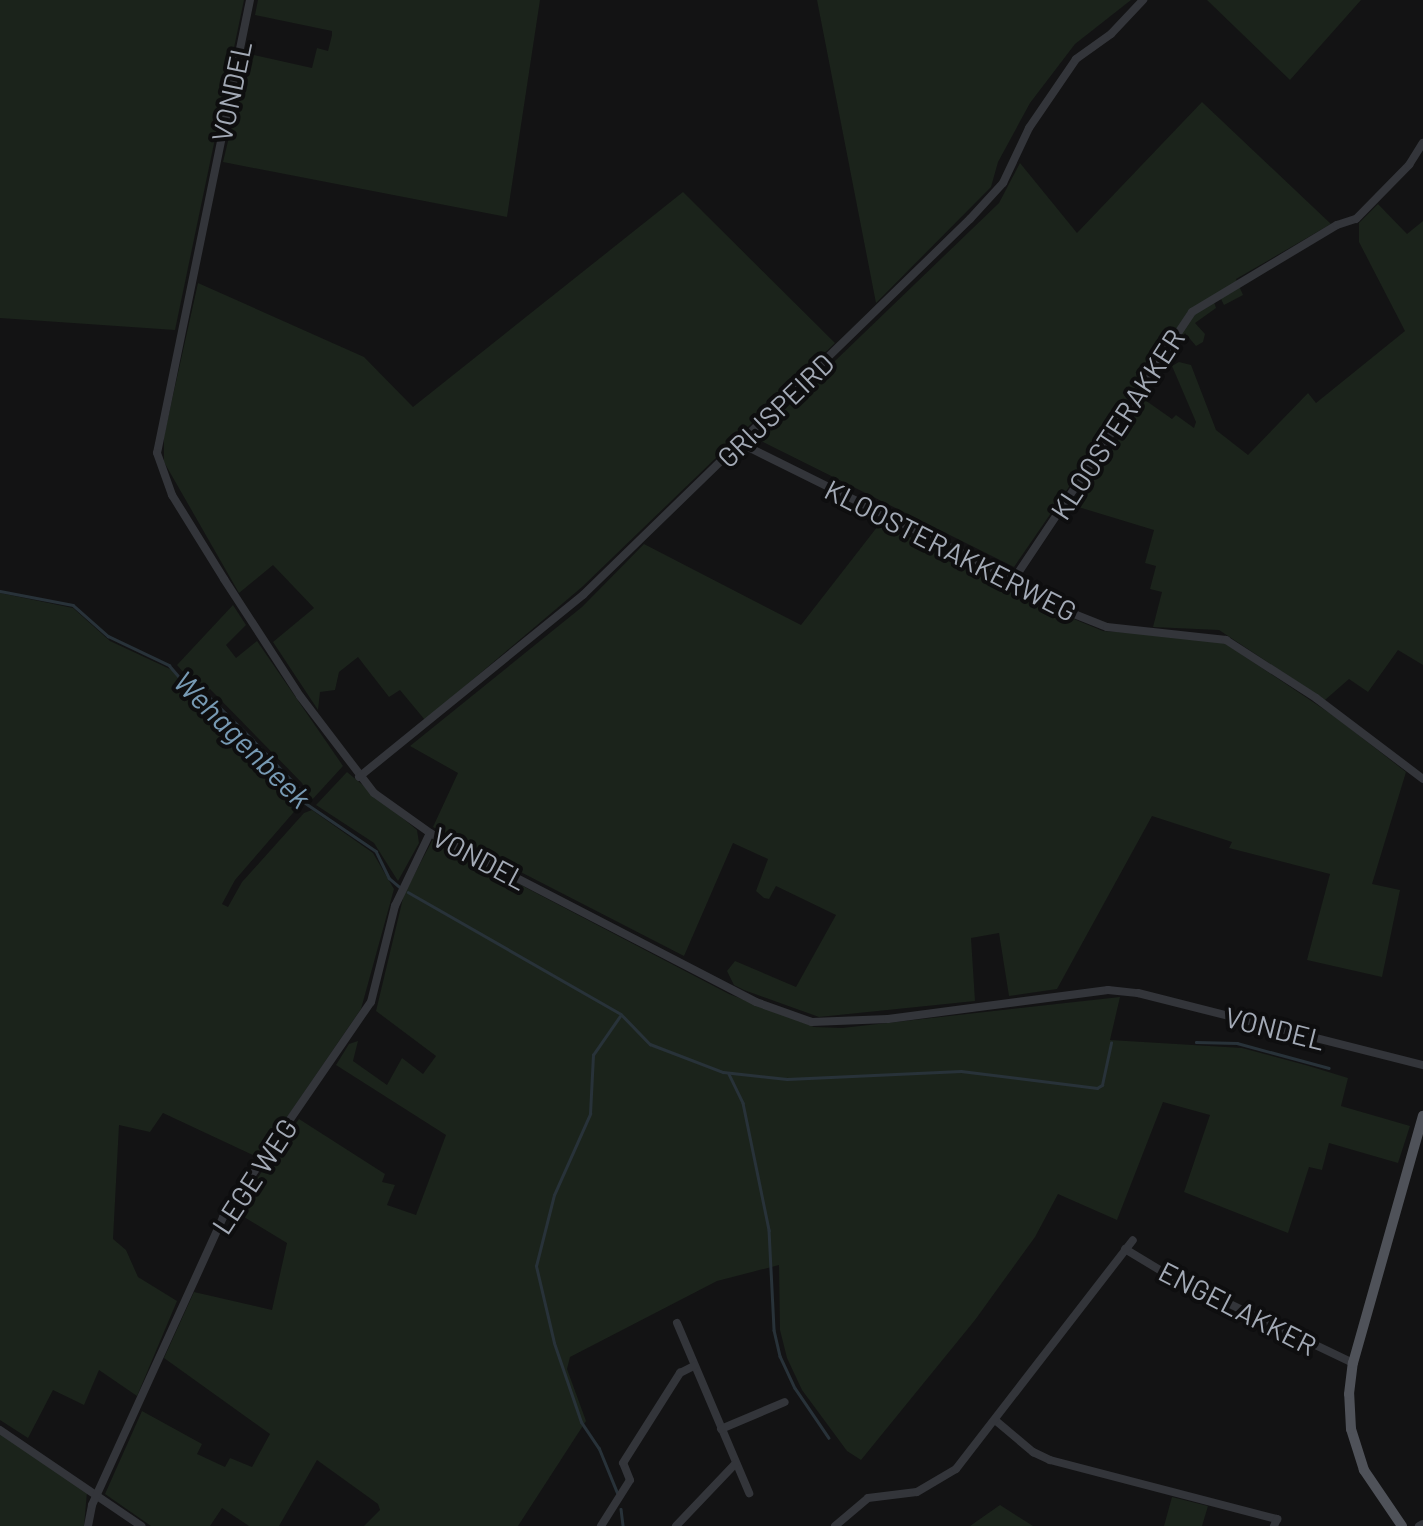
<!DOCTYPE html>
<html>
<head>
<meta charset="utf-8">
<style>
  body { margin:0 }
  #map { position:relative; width:1423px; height:1526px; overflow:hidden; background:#131314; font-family:Barlow,sans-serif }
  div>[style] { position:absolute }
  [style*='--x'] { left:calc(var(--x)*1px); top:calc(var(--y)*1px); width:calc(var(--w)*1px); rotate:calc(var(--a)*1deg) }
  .green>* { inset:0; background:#1b231b }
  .stream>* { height:2.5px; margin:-1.25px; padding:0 1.25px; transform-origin:1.25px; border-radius:1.25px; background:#283239 }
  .minor>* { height:8px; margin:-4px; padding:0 4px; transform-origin:4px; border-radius:4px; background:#33353a }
  .major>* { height:10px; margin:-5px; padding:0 5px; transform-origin:5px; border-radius:5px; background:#4f5259 }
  span { translate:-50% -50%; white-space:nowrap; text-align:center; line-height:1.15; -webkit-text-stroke:8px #0e0e0f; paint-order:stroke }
  .street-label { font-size:28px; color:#a3aab6 }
  .water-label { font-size:30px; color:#779ab4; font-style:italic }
</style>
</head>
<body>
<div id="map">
  <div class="green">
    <i style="clip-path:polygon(0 0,244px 0,175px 330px,0 318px)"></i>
    <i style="clip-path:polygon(258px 0,540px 0,507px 217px,223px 162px,249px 54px,312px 68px,317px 48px,328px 51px,332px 35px,332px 31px,255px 15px)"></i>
    <i style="clip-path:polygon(817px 0,1131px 0,1075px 44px,1030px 103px,998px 162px,991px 187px,876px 303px)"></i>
    <i style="clip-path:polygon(1207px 0,1361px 0,1290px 80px)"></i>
    <i style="clip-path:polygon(1202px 102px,1331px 224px,1236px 279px,1243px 295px,1224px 305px,1221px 299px,1214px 302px,1216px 308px,1195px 323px,1205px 334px,1203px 342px,1196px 346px,1185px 333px,1145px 400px,1172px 419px,1176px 415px,1194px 428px,1196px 422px,1172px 366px,1179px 362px,1191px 365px,1216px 430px,1248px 455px,1308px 393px,1316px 403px,1405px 331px,1359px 242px,1359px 223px,1378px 204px,1407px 234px,1423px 221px,1423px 665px,1398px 650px,1368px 692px,1349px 679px,1325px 700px,1219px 630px,1153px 627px,1162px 592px,1150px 589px,1156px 566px,1145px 563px,1154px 530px,1075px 506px,1144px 401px,1132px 395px,1014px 567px,755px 438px,999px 203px,1020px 163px,1077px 233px)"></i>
    <i style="clip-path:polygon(683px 192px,835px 343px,582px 587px,425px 720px,400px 690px,389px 697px,358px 657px,339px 672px,335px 690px,320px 692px,318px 710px,273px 642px,314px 608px,273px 565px,239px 593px,164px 462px,164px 436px,198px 283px,364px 357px,413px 407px)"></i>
    <i style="clip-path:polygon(881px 522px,1052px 610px,1103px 631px,1207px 638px,1226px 644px,1334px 716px,1406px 772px,1372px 884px,1400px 890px,1382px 977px,1307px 960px,1330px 874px,1229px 848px,1232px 842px,1152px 816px,1057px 989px,1009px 996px,999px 933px,971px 938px,975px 1001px,819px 1017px,744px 990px,734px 985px,727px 971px,735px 961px,796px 987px,836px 915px,776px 886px,769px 899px,764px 898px,756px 891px,768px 859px,733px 843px,684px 956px,433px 827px,458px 773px,410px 746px,582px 607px,644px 544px,801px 625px)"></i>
    <i style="clip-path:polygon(0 593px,73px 608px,110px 641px,172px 670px,201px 705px,208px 712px,214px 704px,294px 786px,299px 806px,235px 880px,222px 904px,228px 907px,242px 882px,304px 813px,312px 810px,373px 853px,394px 889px,361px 1009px,259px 1158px,163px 1113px,150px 1132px,119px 1125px,113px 1239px,126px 1250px,138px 1277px,177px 1301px,137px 1396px,99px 1370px,84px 1405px,53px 1390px,28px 1438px,0 1420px)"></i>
    <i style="clip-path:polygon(233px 605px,246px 625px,226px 645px,236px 658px,257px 641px,343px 766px,311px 801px,302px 783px,210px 689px,203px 695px,177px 665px)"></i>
    <i style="clip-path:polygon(347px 772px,417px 830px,419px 843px,398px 881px,374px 843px,316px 805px)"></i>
    <i style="clip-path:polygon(433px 839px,729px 994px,814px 1027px,842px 1028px,1120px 997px,1110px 1040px,1242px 1048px,1309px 1066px,1348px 1078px,1341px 1106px,1410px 1126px,1398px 1163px,1329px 1143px,1322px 1170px,1309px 1167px,1288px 1233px,1184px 1192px,1210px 1115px,1163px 1102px,1117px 1220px,1058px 1194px,1035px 1237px,975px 1320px,861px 1460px,847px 1451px,802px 1390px,787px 1358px,780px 1330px,779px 1265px,717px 1281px,570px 1357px,567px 1369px,586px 1421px,518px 1526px,364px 1526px,380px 1510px,378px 1504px,317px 1460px,279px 1526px,249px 1526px,222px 1508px,210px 1526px,151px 1526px,105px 1494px,142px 1411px,202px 1444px,197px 1454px,225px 1467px,230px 1458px,252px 1467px,270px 1434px,164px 1358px,194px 1292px,272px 1310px,287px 1243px,234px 1211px,299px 1119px,385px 1174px,382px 1182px,395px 1185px,387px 1205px,416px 1215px,446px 1135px,336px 1065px,349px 1044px,358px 1041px,353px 1061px,387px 1085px,402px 1058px,423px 1074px,436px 1056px,376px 1011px,404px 894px)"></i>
    <i style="clip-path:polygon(0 1434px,87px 1492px,84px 1526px,0 1526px)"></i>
    <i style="clip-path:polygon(1172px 1497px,1208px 1506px,1202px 1526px,1164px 1526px)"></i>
    <i style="clip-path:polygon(1000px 1505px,1033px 1526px,970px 1526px)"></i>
  </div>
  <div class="stream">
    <i style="--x:0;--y:591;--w:74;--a:10.9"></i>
    <i style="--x:73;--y:605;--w:47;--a:41.5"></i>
    <i style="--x:108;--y:636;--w:68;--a:25.4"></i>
    <i style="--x:169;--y:665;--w:48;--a:49.3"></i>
    <i style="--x:200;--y:701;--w:10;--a:-17"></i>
    <i style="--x:210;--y:698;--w:60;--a:44.3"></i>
    <i style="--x:253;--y:740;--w:66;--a:46.2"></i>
    <i style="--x:299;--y:788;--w:12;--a:81"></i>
    <i style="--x:301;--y:800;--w:91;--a:34.2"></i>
    <i style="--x:376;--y:851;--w:30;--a:64"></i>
    <i style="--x:389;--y:878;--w:16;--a:40"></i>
    <i style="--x:408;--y:892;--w:245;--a:29.8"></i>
    <i style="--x:621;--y:1014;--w:42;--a:46"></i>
    <i style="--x:650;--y:1044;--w:78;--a:21"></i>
    <i style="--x:723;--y:1072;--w:64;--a:6.2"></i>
    <i style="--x:787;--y:1079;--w:174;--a:-2.6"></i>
    <i style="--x:961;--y:1071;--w:137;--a:7.1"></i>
    <i style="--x:1097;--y:1088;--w:6;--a:-31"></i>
    <i style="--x:1102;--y:1085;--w:43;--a:-77.9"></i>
    <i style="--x:1196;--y:1042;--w:41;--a:1.4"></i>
    <i style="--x:1237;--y:1043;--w:95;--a:15.2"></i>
    <i style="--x:729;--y:1074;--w:32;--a:64"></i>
    <i style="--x:743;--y:1103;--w:130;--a:78.4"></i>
    <i style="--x:769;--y:1230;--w:100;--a:87.1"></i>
    <i style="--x:774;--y:1330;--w:27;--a:77"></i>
    <i style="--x:780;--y:1356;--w:35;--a:65"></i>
    <i style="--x:795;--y:1388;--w:60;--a:55.8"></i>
    <i style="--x:617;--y:1493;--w:48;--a:-112.2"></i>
    <i style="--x:599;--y:1449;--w:32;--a:-124"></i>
    <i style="--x:581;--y:1422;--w:83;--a:-108.9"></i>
    <i style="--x:554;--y:1343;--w:79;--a:-103.2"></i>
    <i style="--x:536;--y:1266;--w:73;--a:-75.8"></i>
    <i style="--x:554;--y:1195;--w:89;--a:-66"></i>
    <i style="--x:590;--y:1114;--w:59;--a:-87.1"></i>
    <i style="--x:593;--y:1055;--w:47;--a:-55.3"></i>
    <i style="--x:621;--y:1509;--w:17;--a:83"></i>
  </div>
  <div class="minor">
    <i style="--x:250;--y:0;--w:462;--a:101.6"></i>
    <i style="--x:157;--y:453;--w:45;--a:70.3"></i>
    <i style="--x:172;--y:495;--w:99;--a:58.2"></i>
    <i style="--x:224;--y:579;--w:140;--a:57"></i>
    <i style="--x:300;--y:696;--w:122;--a:52.7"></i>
    <i style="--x:374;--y:793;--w:69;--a:35.5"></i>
    <i style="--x:430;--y:833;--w:367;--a:27.4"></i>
    <i style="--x:756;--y:1002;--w:59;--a:19.7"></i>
    <i style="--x:812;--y:1022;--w:76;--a:-2.3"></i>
    <i style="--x:888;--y:1019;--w:222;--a:-7.5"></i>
    <i style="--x:1108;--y:990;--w:30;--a:6"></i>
    <i style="--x:1138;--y:993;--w:294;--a:14.2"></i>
    <i style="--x:740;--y:443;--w:306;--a:26.4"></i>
    <i style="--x:1014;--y:579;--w:59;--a:31.8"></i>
    <i style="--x:1064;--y:610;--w:46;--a:21.6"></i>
    <i style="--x:1107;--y:627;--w:120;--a:6.2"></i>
    <i style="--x:1226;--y:640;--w:107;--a:32.8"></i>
    <i style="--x:1316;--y:698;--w:134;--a:37.1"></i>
    <i style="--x:1014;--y:579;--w:321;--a:-56.3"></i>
    <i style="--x:1192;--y:312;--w:169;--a:-31"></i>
    <i style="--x:1337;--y:225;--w:20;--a:-18"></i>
    <i style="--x:1356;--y:219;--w:76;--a:-45.5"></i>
    <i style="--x:1409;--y:165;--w:26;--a:-58"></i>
    <i style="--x:359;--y:777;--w:289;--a:-39.1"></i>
    <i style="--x:583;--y:595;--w:540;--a:-44.17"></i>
    <i style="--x:970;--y:219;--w:49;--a:-47.5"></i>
    <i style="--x:1003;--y:183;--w:61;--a:-64.7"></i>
    <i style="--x:1029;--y:128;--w:83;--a:-55.7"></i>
    <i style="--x:1076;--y:59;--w:43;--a:-35.5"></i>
    <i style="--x:1111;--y:34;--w:47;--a:-46.7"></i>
    <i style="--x:1125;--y:1249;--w:44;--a:31.2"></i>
    <i style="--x:1163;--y:1272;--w:211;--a:25.6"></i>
    <i style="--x:677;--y:1323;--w:185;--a:67"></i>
    <i style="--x:995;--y:1420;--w:50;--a:40.1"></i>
    <i style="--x:1033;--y:1452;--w:19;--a:25"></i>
    <i style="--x:1050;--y:1460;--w:235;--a:14.6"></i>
    <i style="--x:1277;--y:1519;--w:8;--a:113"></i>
    <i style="--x:721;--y:1429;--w:69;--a:-22.9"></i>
    <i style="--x:0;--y:1430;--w:171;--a:34.2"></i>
    <i style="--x:88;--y:1526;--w:21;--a:-79"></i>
    <i style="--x:92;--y:1505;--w:316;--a:-65.5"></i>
    <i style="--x:223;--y:1217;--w:261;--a:-55.5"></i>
    <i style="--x:371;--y:1002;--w:99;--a:-76"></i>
    <i style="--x:395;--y:906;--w:81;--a:-64.4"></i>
    <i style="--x:601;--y:1526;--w:54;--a:-57.8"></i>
    <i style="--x:630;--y:1480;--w:18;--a:-112"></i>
    <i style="--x:623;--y:1463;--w:107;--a:-57.7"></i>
    <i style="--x:680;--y:1373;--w:16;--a:-27"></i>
    <i style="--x:676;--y:1526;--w:87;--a:-46.4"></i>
    <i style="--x:835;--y:1526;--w:43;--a:-40.3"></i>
    <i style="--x:868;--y:1498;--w:49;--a:-7"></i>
    <i style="--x:917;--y:1492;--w:45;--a:-30.5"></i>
    <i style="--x:956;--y:1469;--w:289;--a:-52.3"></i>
    <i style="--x:1419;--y:1526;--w:4;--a:-27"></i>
  </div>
  <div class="major">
    <i style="--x:1402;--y:1526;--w:68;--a:-124.2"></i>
    <i style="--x:1364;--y:1470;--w:43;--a:-107.6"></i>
    <i style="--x:1351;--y:1429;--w:35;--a:-93"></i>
    <i style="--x:1349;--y:1394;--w:31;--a:-83"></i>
    <i style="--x:1353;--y:1363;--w:257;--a:-74.2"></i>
  </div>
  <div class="street-label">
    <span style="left:231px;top:91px;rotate:-78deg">VONDEL</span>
    <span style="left:775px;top:410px;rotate:-44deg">GRIJSPEIRD</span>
    <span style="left:1117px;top:424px;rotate:-57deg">KLOOSTERAKKER</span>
    <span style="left:951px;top:550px;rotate:27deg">KLOOSTERAKKERWEG</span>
    <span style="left:480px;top:858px;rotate:28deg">VONDEL</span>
    <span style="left:1275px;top:1028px;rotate:14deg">VONDEL</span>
    <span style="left:254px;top:1176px;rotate:-57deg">LEGE WEG</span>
    <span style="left:1238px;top:1308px;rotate:27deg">ENGELAKKER</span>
  </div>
  <div class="water-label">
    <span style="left:243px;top:739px;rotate:45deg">Wehagenbeek</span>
  </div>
</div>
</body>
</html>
